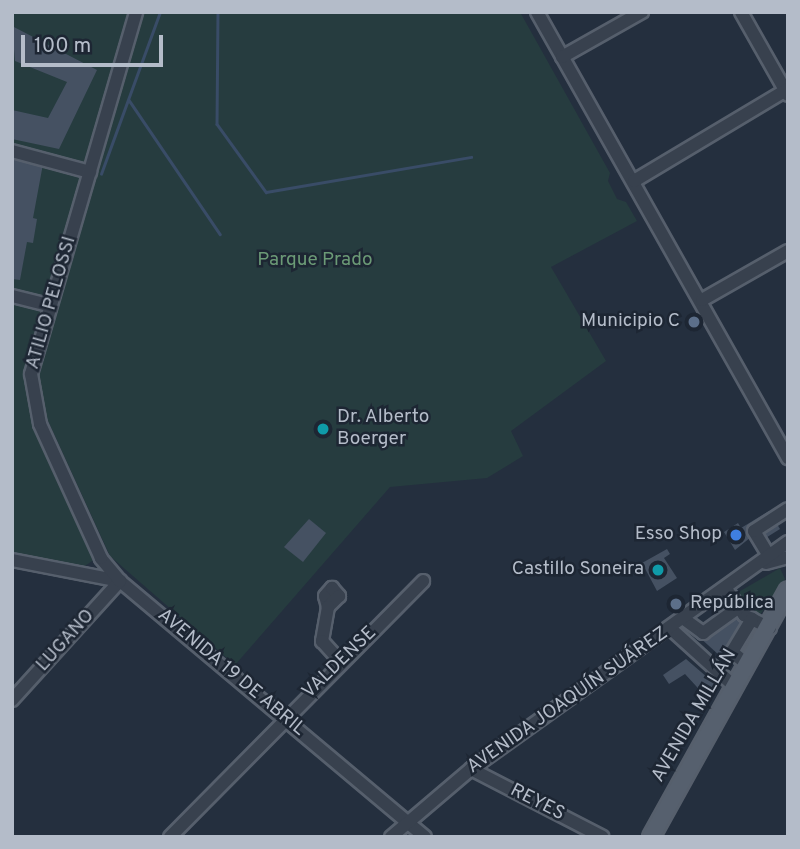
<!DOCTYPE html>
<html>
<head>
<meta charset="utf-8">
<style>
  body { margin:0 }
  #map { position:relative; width:800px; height:849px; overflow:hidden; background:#242f3e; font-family:Overpass,sans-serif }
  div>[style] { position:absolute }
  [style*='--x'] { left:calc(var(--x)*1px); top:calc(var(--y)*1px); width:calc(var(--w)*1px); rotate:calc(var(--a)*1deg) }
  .green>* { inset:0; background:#263c3f }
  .stream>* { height:2.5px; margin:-1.25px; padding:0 1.25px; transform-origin:1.25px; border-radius:1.25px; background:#394c67 }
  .building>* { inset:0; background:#455162 }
  .roads { filter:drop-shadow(2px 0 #565f6c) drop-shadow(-2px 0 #565f6c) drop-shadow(0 2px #565f6c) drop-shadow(0 -2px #565f6c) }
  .minor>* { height:12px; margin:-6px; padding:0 6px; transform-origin:6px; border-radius:6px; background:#38414e }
  .major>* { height:16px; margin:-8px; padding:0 8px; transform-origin:8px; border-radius:8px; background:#56606e }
  .dots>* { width:19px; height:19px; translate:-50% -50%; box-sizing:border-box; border:4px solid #1d2633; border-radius:50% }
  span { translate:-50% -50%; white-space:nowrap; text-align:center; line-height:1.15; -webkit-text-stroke:5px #1d2633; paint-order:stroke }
  .park-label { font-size:19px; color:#6b9a76 }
  .street-label { font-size:19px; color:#b4bcc9 }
  .poi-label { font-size:19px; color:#b4bcc9 }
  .right { translate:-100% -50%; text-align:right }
  .left { translate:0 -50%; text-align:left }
  .frame { position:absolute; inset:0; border:14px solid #b4bcc9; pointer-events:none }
  .scale { position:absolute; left:21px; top:35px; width:142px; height:32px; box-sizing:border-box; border:4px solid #b4bcc9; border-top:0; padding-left:9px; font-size:21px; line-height:24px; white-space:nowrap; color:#b4bcc9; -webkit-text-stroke:5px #1d2633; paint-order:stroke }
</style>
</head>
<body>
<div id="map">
  <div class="green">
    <i style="clip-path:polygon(12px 12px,130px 12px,27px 356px,28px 399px,35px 422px,95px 559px,82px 568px,12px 554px)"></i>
    <i style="clip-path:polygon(141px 12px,520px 12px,610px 173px,608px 181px,617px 199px,626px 202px,637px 221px,551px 267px,606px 361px,511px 431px,523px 456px,487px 478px,390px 487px,235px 665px,110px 556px,38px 399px,36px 364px)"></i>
    <i style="clip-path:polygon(780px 568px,785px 579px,757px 619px,735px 594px)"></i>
  </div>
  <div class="stream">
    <i style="--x:218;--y:12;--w:112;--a:90.5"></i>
    <i style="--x:217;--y:124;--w:84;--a:54.2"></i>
    <i style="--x:266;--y:192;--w:208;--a:-9.7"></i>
    <i style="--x:129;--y:100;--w:162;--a:55.8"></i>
    <i style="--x:101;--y:174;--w:172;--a:-70"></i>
  </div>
  <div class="building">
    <i style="clip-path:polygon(12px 26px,97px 70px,59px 149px,12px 139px,12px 110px,48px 118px,67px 82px,15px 61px)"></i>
    <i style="clip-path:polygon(12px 158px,43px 164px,33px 218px,37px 219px,33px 243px,27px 242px,20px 280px,12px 279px)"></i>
    <i style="clip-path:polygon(769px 511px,780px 529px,761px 541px,756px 533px,735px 550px,724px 532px,738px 523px,741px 528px)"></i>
    <i style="clip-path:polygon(309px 519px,326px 533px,303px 562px,284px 547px)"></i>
    <i style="clip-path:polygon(667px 549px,670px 554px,664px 558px,677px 578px,657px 591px,642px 563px)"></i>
    <i style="clip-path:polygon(731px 611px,751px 628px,730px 665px,698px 636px)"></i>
    <i style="clip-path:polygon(686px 659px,715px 684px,707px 698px,685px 674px,669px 684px,663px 675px)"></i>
  </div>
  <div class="roads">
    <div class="minor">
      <i style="--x:537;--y:12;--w:512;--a:60.63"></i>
      <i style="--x:741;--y:12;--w:95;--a:60.5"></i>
      <i style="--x:562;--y:57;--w:92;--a:-29.4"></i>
      <i style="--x:12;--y:151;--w:81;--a:15.1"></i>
      <i style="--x:634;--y:181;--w:179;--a:-30.9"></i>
      <i style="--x:12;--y:296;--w:37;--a:14"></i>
      <i style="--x:702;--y:300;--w:99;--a:-29.7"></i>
      <i style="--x:769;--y:556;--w:29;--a:-121"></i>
      <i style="--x:754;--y:531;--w:40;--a:-32.9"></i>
      <i style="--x:12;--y:560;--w:110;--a:11"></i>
      <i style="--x:120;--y:581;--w:398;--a:40"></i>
      <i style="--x:766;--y:563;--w:23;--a:-15"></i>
      <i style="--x:726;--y:589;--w:32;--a:55"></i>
      <i style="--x:744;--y:615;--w:29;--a:27"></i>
      <i style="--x:328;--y:607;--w:11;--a:-105"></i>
      <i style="--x:325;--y:596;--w:11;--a:-49"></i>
      <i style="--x:332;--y:588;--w:11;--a:49"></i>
      <i style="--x:339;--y:596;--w:16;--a:135"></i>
      <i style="--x:328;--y:607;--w:35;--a:100"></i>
      <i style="--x:322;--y:641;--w:28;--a:48"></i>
      <i style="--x:684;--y:619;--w:24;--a:36"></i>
      <i style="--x:703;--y:633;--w:44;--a:-35.8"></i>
      <i style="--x:670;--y:628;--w:88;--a:42.2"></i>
      <i style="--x:748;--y:665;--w:21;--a:-141"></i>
      <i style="--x:732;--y:652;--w:39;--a:-59"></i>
      <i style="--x:12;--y:700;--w:161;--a:-47.8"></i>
      <i style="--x:120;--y:581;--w:30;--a:-130"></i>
      <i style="--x:101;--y:558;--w:147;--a:-114.5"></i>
      <i style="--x:40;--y:424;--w:51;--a:-100.2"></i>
      <i style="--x:31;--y:374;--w:377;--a:-73.8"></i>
      <i style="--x:471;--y:769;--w:148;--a:27.3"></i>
      <i style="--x:170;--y:837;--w:360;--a:-45.3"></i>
      <i style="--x:391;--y:837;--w:105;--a:-40.4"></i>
      <i style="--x:471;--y:769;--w:390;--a:-35.6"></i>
    </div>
    <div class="major">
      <i style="--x:651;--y:837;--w:282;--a:-61"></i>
    </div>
  </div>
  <div class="dots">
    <i style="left:694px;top:322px;background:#5c6f8a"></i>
    <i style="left:323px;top:429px;background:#0f9aa8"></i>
    <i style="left:736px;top:535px;background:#3f7fe0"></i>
    <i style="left:658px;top:570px;background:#0f9aa8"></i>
    <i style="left:676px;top:604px;background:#5c6f8a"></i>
  </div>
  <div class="park-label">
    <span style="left:315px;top:261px">Parque Prado</span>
  </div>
  <div class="street-label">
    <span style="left:52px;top:303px;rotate:-74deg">ATILIO PELOSSI</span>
    <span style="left:66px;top:641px;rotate:-48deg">LUGANO</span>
    <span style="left:340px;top:663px;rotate:-44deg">VALDENSE</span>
    <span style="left:231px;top:673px;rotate:40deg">AVENIDA 19 DE ABRIL</span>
    <span style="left:568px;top:701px;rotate:-35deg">AVENIDA JOAQUÍN SUÁREZ</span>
    <span style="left:695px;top:716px;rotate:-60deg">AVENIDA MILLÁN</span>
    <span style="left:537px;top:803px;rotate:27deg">REYES</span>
  </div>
  <div class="poi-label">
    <span class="right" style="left:680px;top:322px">Municipio C</span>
    <span class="left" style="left:337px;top:429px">Dr. Alberto<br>Boerger</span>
    <span class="right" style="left:722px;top:535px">Esso Shop</span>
    <span class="right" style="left:644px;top:570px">Castillo Soneira</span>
    <span class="left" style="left:690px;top:604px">República</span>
  </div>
  <div class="frame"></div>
  <div class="scale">100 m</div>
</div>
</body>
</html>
